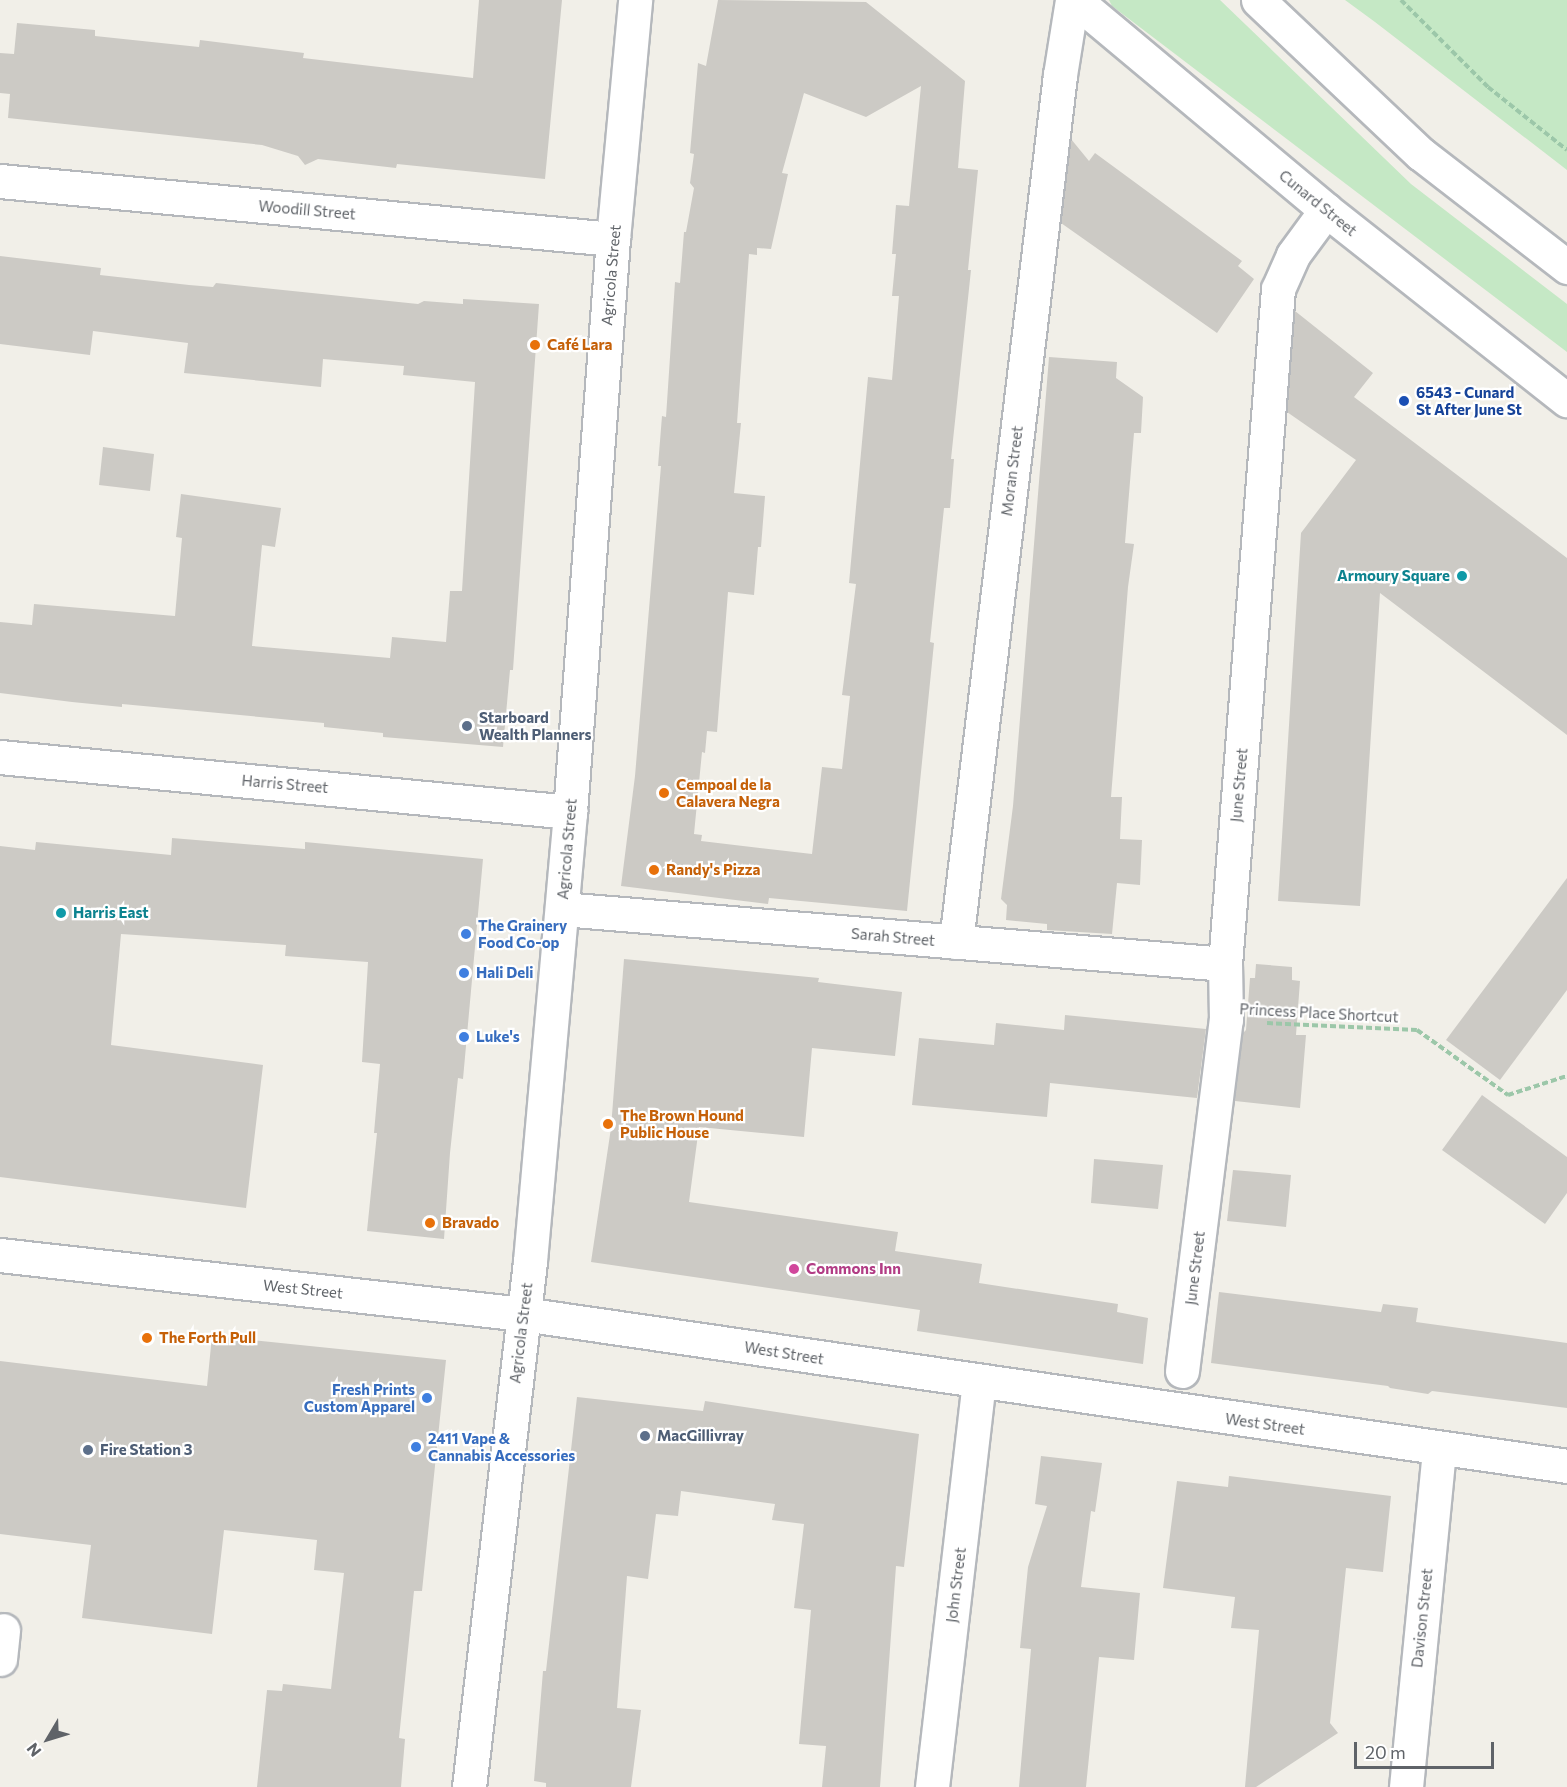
<!DOCTYPE html>
<html>
<head>
<meta charset="utf-8">
<style>
  body { margin:0 }
  #map { position:relative; width:1567px; height:1787px; overflow:hidden; background:#f1efe8; font-family:Commissioner,sans-serif }
  div>[style] { position:absolute }
  [style*='--x'] { left:calc(var(--x)*1px); top:calc(var(--y)*1px); width:calc(var(--w)*1px); rotate:calc(var(--a)*1deg) }
  .green>* { inset:0; background:#c5e8c5 }
  .building>* { inset:0; background:#cccac5 }
  .path>* { height:4px; margin-top:-2px; transform-origin:0; background:repeating-linear-gradient(90deg,#9cc7a9 0 6px,transparent 0 9px) }
  .roads { filter:drop-shadow(2px 0 #b5b8bc) drop-shadow(-2px 0 #b5b8bc) drop-shadow(0 2px #b5b8bc) drop-shadow(0 -2px #b5b8bc) }
  .street>* { height:33px; margin:-16.5px; padding:0 16.5px; transform-origin:16.5px; border-radius:16.5px; background:#fff }
  .secondary>* { height:33px; margin:-16.5px; padding:0 16.5px; transform-origin:16.5px; border-radius:16.5px; background:#fff }
  .dots>* { width:16px; height:16px; translate:-50% -50%; box-sizing:border-box; border:3px solid #fff; border-radius:50% }
  span { translate:-50% -50%; white-space:nowrap; text-align:center; line-height:1.15; -webkit-text-stroke:4.5px #fff; paint-order:stroke }
  .street-label { font-size:15px; color:#5f6368 }
  .food-label { font-size:15px; color:#c56008; font-weight:700 }
  .left { translate:0 -50%; text-align:left }
  .transit-label { font-size:15px; color:#164399; font-weight:700 }
  .culture-label { font-size:15px; color:#0d838f; font-weight:700 }
  .right { translate:-100% -50%; text-align:right }
  .service-label { font-size:15px; color:#4e5e75; font-weight:700 }
  .shop-label { font-size:15px; color:#366cbe; font-weight:700 }
  .hotel-label { font-size:15px; color:#b23c85; font-weight:700 }
  .north { position:absolute; left:18px; top:1709px; width:60px; height:60px; -webkit-text-stroke:4px #fff; paint-order:stroke; rotate:232deg; font-size:16px; font-weight:700; line-height:24px; text-align:center; color:#5f6368 }
  .north::after { content:''; display:block; margin:auto; width:21px; height:27px; background:#5f6368; clip-path:polygon(50% 0,100% 100%,50% 72%,0 100%) }
  .scale { position:absolute; left:1354px; top:1742px; width:140px; height:27px; box-sizing:border-box; border:3px solid #5f6368; border-top:0; padding-left:8px; font-size:18px; line-height:21px; white-space:nowrap; color:#5f6368; -webkit-text-stroke:4px #fff; paint-order:stroke }
</style>
</head>
<body>
<div id="map">
  <div class="green">
    <i style="clip-path:polygon(1109px 0,1220px 0,1411px 184px,1567px 304px,1567px 352px,1112px 6px)"></i>
    <i style="clip-path:polygon(1345px 0,1567px 0,1567px 170px,1375px 22px)"></i>
  </div>
  <div class="building">
    <i style="clip-path:polygon(479px 0,562px 0,545px 179px,397px 164px,396px 168px,318px 159px,305px 165px,298px 156px,262px 145px,8px 118px,10px 94px,0 93px,0 53px,14px 54px,17px 23px,95px 30px,95px 36px,199px 47px,200px 40px,304px 53px,303px 58px,473px 78px)"></i>
    <i style="clip-path:polygon(evenodd,718px 0,866px 2px,965px 81px,958px 168px,978px 170px,968px 270px,971px 270px,951px 459px,954px 459px,950px 508px,944px 508px,930px 642px,934px 643px,907px 911px,769px 898px,768px 904px,621px 886px,635px 776px,661px 466px,658px 466px,662px 416px,666px 417px,675px 282px,680px 283px,684px 232px,686px 232px,694px 188px,690px 183px,694px 154px,690px 153px,698px 63px,706px 66px,718px 0,921px 86px,909px 206px,896px 205px,892px 254px,896px 254px,892px 296px,899px 296px,892px 380px,868px 377px,849px 583px,856px 584px,842px 695px,850px 696px,842px 769px,822px 767px,812px 854px,701px 841px,702px 835px,694px 834px,702px 752px,705px 753px,707px 731px,717px 732px,728px 592px,754px 595px,758px 547px,761px 547px,765px 496px,734px 493px,741px 423px,737px 423px,749px 254px,757px 255px,757px 248px,771px 249px,788px 174px,782px 173px,804px 93px,866px 117px,921px 86px)"></i>
    <i style="clip-path:polygon(1071px 139px,1089px 161px,1095px 153px,1242px 261px,1238px 266px,1254px 279px,1217px 333px,1061px 223px)"></i>
    <i style="clip-path:polygon(0 256px,101px 268px,100px 275px,189px 285px,213px 287px,216px 283px,418px 304px,424px 301px,463px 304px,463px 299px,539px 304px,513px 670px,510px 670px,503px 747px,383px 737px,383px 733px,324px 727px,324px 723px,122px 704px,122px 707px,72px 702px,0 693px,0 622px,32px 625px,34px 604px,175px 616px,182px 538px,176px 537px,181px 494px,281px 508px,275px 547px,262px 545px,252px 646px,390px 658px,392px 637px,446px 642px,450px 591px,462px 591px,475px 382px,403px 375px,404px 366px,323px 359px,321px 387px,184px 373px,188px 343px,93px 331px,90px 355px,0 344px)"></i>
    <i style="clip-path:polygon(1295px 311px,1373px 373px,1354px 397px,1567px 558px,1567px 735px,1380px 593px,1360px 906px,1278px 901px,1301px 533px,1356px 460px,1287px 412px)"></i>
    <i style="clip-path:polygon(1049px 357px,1117px 362px,1116px 378px,1143px 397px,1141px 433px,1134px 433px,1125px 543px,1134px 544px,1128px 587px,1111px 797px,1122px 797px,1120px 839px,1142px 840px,1140px 885px,1117px 883px,1112px 934px,1047px 930px,1047px 924px,1006px 920px,1007px 905px,1001px 899px,1013px 806px)"></i>
    <i style="clip-path:polygon(103px 447px,154px 454px,150px 491px,99px 485px)"></i>
    <i style="clip-path:polygon(172px 838px,305px 849px,305px 842px,483px 859px,463px 1079px,458px 1078px,450px 1153px,444px 1239px,367px 1231px,377px 1133px,374px 1133px,380px 1064px,362px 1062px,368px 962px,285px 956px,286px 945px,121px 934px,111px 1045px,263px 1065px,246px 1208px,0 1177px,0 846px,35px 850px,36px 842px,171px 855px)"></i>
    <i style="clip-path:polygon(1567px 878px,1567px 990px,1500px 1080px,1446px 1040px)"></i>
    <i style="clip-path:polygon(624px 959px,819px 978px,818px 982px,902px 992px,895px 1056px,812px 1048px,804px 1137px,699px 1127px,689px 1202px,898px 1232px,895px 1251px,982px 1264px,979px 1283px,1118px 1304px,1117px 1312px,1148px 1318px,1143px 1364px,917px 1331px,920px 1310px,591px 1262px,611px 1128px)"></i>
    <i style="clip-path:polygon(1256px 964px,1292px 967px,1292px 980px,1300px 981px,1296px 1035px,1306px 1035px,1300px 1108px,1235px 1101px,1243px 1033px,1246px 1030px,1250px 978px,1255px 978px)"></i>
    <i style="clip-path:polygon(1065px 1015px,1206px 1029px,1197px 1098px,1050px 1083px,1047px 1117px,912px 1105px,919px 1038px,994px 1045px,996px 1023px,1064px 1030px)"></i>
    <i style="clip-path:polygon(1482px 1095px,1567px 1157px,1567px 1193px,1545px 1224px,1442px 1150px)"></i>
    <i style="clip-path:polygon(1094px 1159px,1163px 1165px,1158px 1209px,1091px 1203px)"></i>
    <i style="clip-path:polygon(1233px 1170px,1291px 1175px,1286px 1227px,1227px 1221px)"></i>
    <i style="clip-path:polygon(1219px 1292px,1381px 1312px,1383px 1304px,1418px 1308px,1416px 1322px,1567px 1343px,1567px 1408px,1448px 1393px,1432px 1391px,1428px 1394px,1390px 1388px,1388px 1386px,1211px 1363px)"></i>
    <i style="clip-path:polygon(212px 1336px,446px 1360px,422px 1591px,414px 1591px,399px 1738px,405px 1739px,401px 1787px,257px 1787px,267px 1690px,282px 1691px,283px 1684px,331px 1689px,344px 1573px,314px 1570px,317px 1540px,224px 1530px,212px 1634px,82px 1618px,91px 1545px,0 1534px,0 1361px,207px 1386px)"></i>
    <i style="clip-path:polygon(577px 1397px,703px 1411px,705px 1401px,919px 1434px,904px 1567px,896px 1566px,880px 1787px,822px 1787px,826px 1746px,799px 1744px,811px 1610px,794px 1608px,804px 1524px,772px 1520px,775px 1504px,681px 1491px,678px 1516px,656px 1514px,648px 1579px,627px 1576px,617px 1708px,641px 1710px,631px 1787px,546px 1787px,546px 1783px,534px 1781px,543px 1671px,546px 1671px)"></i>
    <i style="clip-path:polygon(1041px 1456px,1102px 1463px,1095px 1512px,1091px 1511px,1081px 1587px,1140px 1593px,1134px 1660px,1099px 1657px,1086px 1787px,1019px 1787px,1031px 1649px,1020px 1648px,1028px 1567px,1047px 1506px,1035px 1504px)"></i>
    <i style="clip-path:polygon(1229px 1476px,1391px 1496px,1383px 1572px,1346px 1568px,1330px 1723px,1338px 1733px,1256px 1787px,1245px 1787px,1259px 1630px,1231px 1628px,1235px 1597px,1163px 1588px,1177px 1481px,1228px 1487px)"></i>
  </div>
  <div class="path">
    <i style="--x:1401;--y:0;--w:123;--a:45"></i>
    <i style="--x:1488;--y:87;--w:101;--a:38.6"></i>
    <i style="--x:1267;--y:1023;--w:150;--a:2.7"></i>
    <i style="--x:1417;--y:1030;--w:112;--a:35.5"></i>
    <i style="--x:1508;--y:1095;--w:62;--a:-17.9"></i>
  </div>
  <div class="roads">
    <div class="street">
      <i style="--x:0;--y:181;--w:616;--a:5.41"></i>
      <i style="--x:0;--y:757;--w:573;--a:5.51"></i>
      <i style="--x:562;--y:909;--w:665;--a:4.74"></i>
      <i style="--x:956;--y:942;--w:873;--a:-83.16"></i>
      <i style="--x:1060;--y:75;--w:76;--a:-80.9"></i>
      <i style="--x:0;--y:1255;--w:526;--a:6.44"></i>
      <i style="--x:523;--y:1314;--w:1055;--a:8.28"></i>
      <i style="--x:1182;--y:1371;--w:354;--a:-82.9"></i>
      <i style="--x:1226;--y:1020;--w:56;--a:-91"></i>
      <i style="--x:1225;--y:964;--w:677;--a:-85.51"></i>
      <i style="--x:1278;--y:289;--w:37;--a:-66"></i>
      <i style="--x:1293;--y:255;--w:56;--a:-53.7"></i>
      <i style="--x:0;--y:1659;--w:29;--a:-84"></i>
      <i style="--x:932;--y:1787;--w:408;--a:-83.4"></i>
      <i style="--x:1406;--y:1787;--w:340;--a:-84.4"></i>
    </div>
    <div class="secondary">
      <i style="--x:1075;--y:0;--w:327;--a:39.9"></i>
      <i style="--x:1326;--y:210;--w:307;--a:38.3"></i>
      <i style="--x:1258;--y:0;--w:224;--a:43.4"></i>
      <i style="--x:1421;--y:154;--w:185;--a:37.7"></i>
      <i style="--x:469;--y:1787;--w:530;--a:-83.38"></i>
      <i style="--x:530;--y:1261;--w:451;--a:-84.9"></i>
      <i style="--x:570;--y:812;--w:575;--a:-85.71"></i>
      <i style="--x:613;--y:239;--w:240;--a:-84.7"></i>
    </div>
  </div>
  <div class="dots">
    <i style="left:535px;top:345px;background:#e8710a"></i>
    <i style="left:1404px;top:401px;background:#1a4fb4"></i>
    <i style="left:1462px;top:576px;background:#0f9aa8"></i>
    <i style="left:467px;top:726px;background:#5c6f8a"></i>
    <i style="left:664px;top:793px;background:#e8710a"></i>
    <i style="left:654px;top:870px;background:#e8710a"></i>
    <i style="left:61px;top:913px;background:#0f9aa8"></i>
    <i style="left:466px;top:934px;background:#3f7fe0"></i>
    <i style="left:464px;top:973px;background:#3f7fe0"></i>
    <i style="left:464px;top:1037px;background:#3f7fe0"></i>
    <i style="left:608px;top:1124px;background:#e8710a"></i>
    <i style="left:430px;top:1223px;background:#e8710a"></i>
    <i style="left:794px;top:1269px;background:#d1479c"></i>
    <i style="left:147px;top:1338px;background:#e8710a"></i>
    <i style="left:427px;top:1398px;background:#3f7fe0"></i>
    <i style="left:645px;top:1436px;background:#5c6f8a"></i>
    <i style="left:416px;top:1447px;background:#3f7fe0"></i>
    <i style="left:88px;top:1450px;background:#5c6f8a"></i>
  </div>
  <div class="street-label">
    <span style="left:1318px;top:203px;rotate:39deg">Cunard Street</span>
    <span style="left:307px;top:210px;rotate:5deg">Woodill Street</span>
    <span style="left:611px;top:275px;rotate:-85deg">Agricola Street</span>
    <span style="left:1012px;top:471px;rotate:-83deg">Moran Street</span>
    <span style="left:285px;top:784px;rotate:5deg">Harris Street</span>
    <span style="left:1239px;top:785px;rotate:-85deg">June Street</span>
    <span style="left:567px;top:849px;rotate:-85deg">Agricola Street</span>
    <span style="left:893px;top:937px;rotate:5deg">Sarah Street</span>
    <span style="left:1319px;top:1013px;rotate:3deg">Princess Place Shortcut</span>
    <span style="left:1195px;top:1268px;rotate:-83deg">June Street</span>
    <span style="left:303px;top:1289px;rotate:6deg">West Street</span>
    <span style="left:521px;top:1333px;rotate:-83deg">Agricola Street</span>
    <span style="left:784px;top:1353px;rotate:9deg">West Street</span>
    <span style="left:1265px;top:1424px;rotate:8deg">West Street</span>
    <span style="left:956px;top:1585px;rotate:-83deg">John Street</span>
    <span style="left:1422px;top:1618px;rotate:-84deg">Davison Street</span>
  </div>
  <div class="food-label">
    <span class="left" style="left:547px;top:345px">Café Lara</span>
    <span class="left" style="left:676px;top:793px">Cempoal de la<br>Calavera Negra</span>
    <span class="left" style="left:666px;top:870px">Randy's Pizza</span>
    <span class="left" style="left:620px;top:1124px">The Brown Hound<br>Public House</span>
    <span class="left" style="left:442px;top:1223px">Bravado</span>
    <span class="left" style="left:159px;top:1338px">The Forth Pull</span>
  </div>
  <div class="transit-label">
    <span class="left" style="left:1416px;top:401px">6543 - Cunard<br>St After June St</span>
  </div>
  <div class="culture-label">
    <span class="right" style="left:1450px;top:576px">Armoury Square</span>
    <span class="left" style="left:73px;top:913px">Harris East</span>
  </div>
  <div class="service-label">
    <span class="left" style="left:479px;top:726px">Starboard<br>Wealth Planners</span>
    <span class="left" style="left:657px;top:1436px">MacGillivray</span>
    <span class="left" style="left:100px;top:1450px">Fire Station 3</span>
  </div>
  <div class="shop-label">
    <span class="left" style="left:478px;top:934px">The Grainery<br>Food Co-op</span>
    <span class="left" style="left:476px;top:973px">Hali Deli</span>
    <span class="left" style="left:476px;top:1037px">Luke's</span>
    <span class="right" style="left:415px;top:1398px">Fresh Prints<br>Custom Apparel</span>
    <span class="left" style="left:428px;top:1447px">2411 Vape &amp;<br>Cannabis Accessories</span>
  </div>
  <div class="hotel-label">
    <span class="left" style="left:806px;top:1269px">Commons Inn</span>
  </div>
  <div class="north">N</div>
  <div class="scale">20 m</div>
</div>
</body>
</html>
